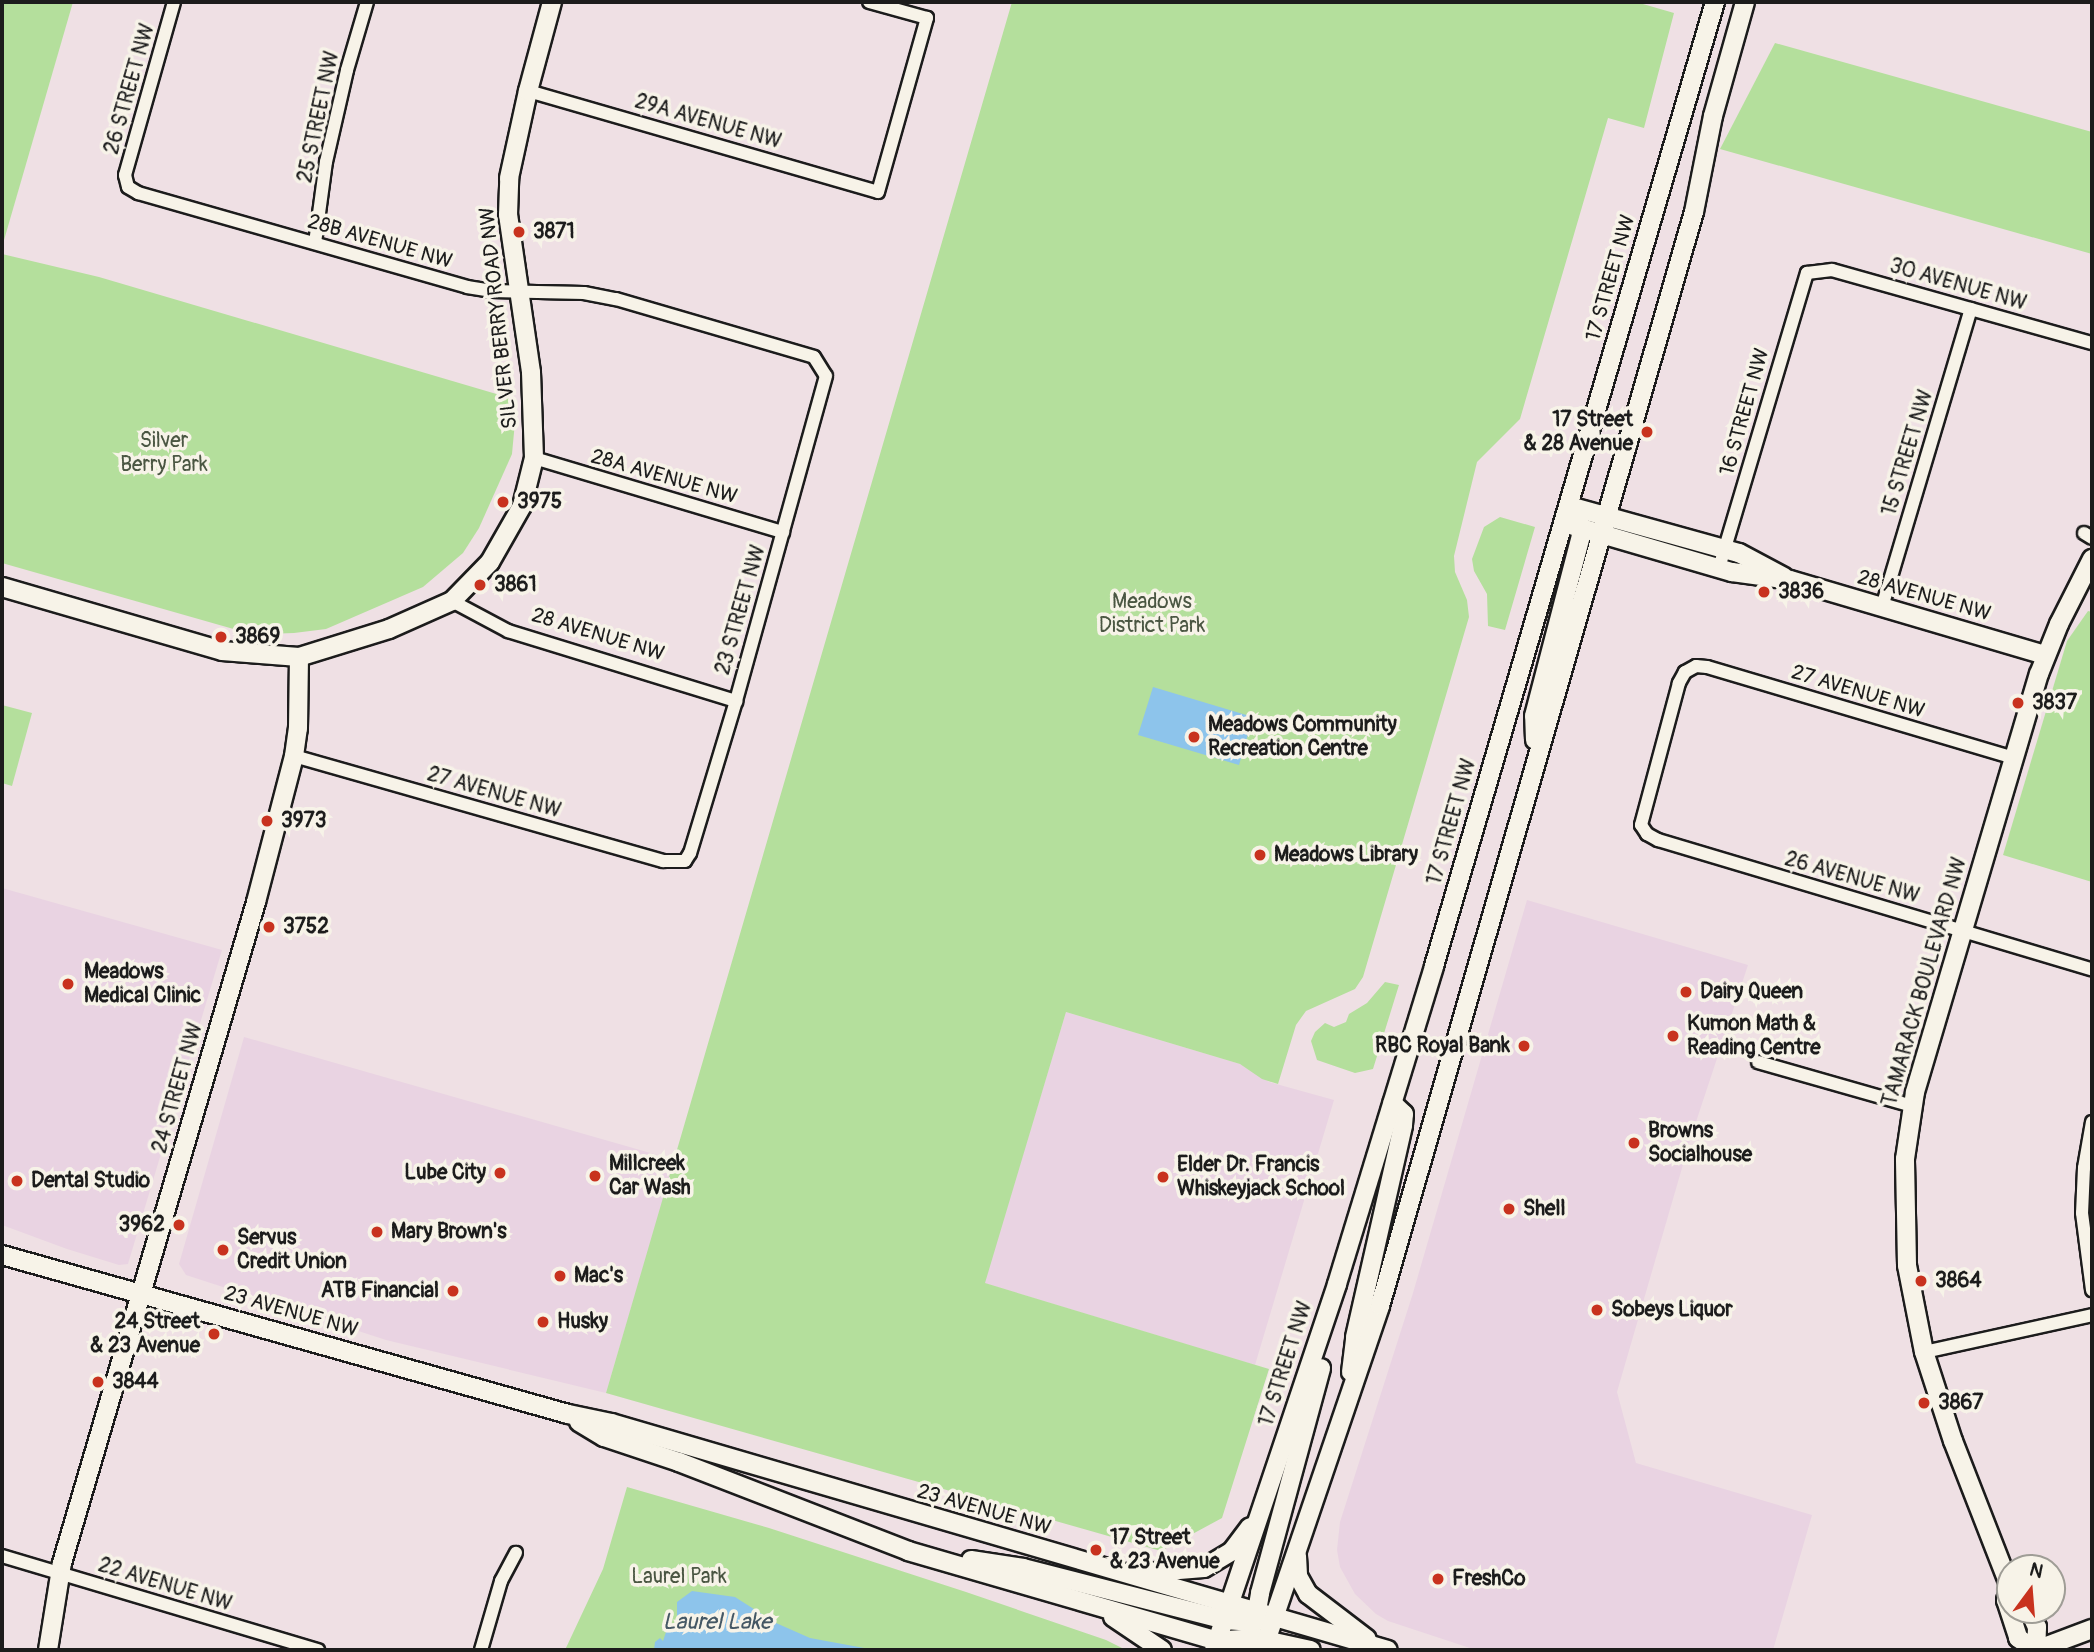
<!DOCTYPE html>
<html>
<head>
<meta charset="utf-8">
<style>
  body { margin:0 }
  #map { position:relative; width:2094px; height:1652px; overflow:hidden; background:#efe0e4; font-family:Pangolin,sans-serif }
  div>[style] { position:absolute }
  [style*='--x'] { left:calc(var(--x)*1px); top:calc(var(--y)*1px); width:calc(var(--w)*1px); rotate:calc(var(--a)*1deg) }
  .built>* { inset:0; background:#e9d3e2 }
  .green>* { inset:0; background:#b4df9c }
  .water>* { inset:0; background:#8dc4eb }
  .roads { filter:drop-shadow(2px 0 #1c1c1c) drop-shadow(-2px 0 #1c1c1c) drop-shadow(0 2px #1c1c1c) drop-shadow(0 -2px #1c1c1c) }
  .street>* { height:12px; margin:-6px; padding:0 6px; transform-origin:6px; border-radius:6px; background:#f7f3e8 }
  .secondary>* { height:18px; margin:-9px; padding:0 9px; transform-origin:9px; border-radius:9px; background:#f7f3e8 }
  .dots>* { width:19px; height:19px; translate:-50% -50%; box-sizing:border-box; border:4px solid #f7f3e8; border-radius:50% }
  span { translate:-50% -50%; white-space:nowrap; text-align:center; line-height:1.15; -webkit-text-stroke:7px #f7f3e8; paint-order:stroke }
  .street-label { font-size:21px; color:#1c1c1c }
  .poi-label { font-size:21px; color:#1c1c1c; font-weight:700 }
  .left { translate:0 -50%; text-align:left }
  .right { translate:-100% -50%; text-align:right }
  .park-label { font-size:21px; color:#4a5642 }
  .water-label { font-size:23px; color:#445764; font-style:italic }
  .frame { position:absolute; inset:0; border:4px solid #1c1c1c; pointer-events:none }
  .north { position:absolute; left:1996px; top:1554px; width:70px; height:70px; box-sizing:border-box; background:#f7f3e8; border:2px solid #9f9d96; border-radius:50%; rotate:16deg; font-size:19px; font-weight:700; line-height:28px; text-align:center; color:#1c1c1c }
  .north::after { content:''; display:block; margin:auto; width:24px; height:32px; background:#c8321e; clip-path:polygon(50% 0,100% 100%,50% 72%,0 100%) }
</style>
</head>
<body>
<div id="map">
  <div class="built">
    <i style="clip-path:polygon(2px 888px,222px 950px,128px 1264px,119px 1265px,67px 1249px,2px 1225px)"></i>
    <i style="clip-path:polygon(1527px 900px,1748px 965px,1691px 1137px,1617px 1392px,1636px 1463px,1812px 1515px,1773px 1650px,1476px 1650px,1388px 1621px,1376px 1614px,1355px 1594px,1340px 1567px,1337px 1550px,1340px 1522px,1413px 1293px)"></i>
    <i style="clip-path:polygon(1066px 1012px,1240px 1064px,1269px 1082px,1334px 1100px,1255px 1365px,984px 1283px)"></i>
    <i style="clip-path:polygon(244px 1037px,675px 1160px,606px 1393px,386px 1340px,186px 1275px,179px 1264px)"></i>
  </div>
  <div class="green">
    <i style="clip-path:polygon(2px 2px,73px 2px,2px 247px)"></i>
    <i style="clip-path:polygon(1012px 2px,1636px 2px,1674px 13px,1644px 128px,1608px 118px,1520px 419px,1477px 462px,1454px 556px,1455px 572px,1467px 600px,1469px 617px,1363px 977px,1355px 989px,1306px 1011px,1296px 1025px,1278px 1084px,1262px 1079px,1240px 1064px,1066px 1012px,985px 1283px,1269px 1369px,1222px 1518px,1161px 1551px,606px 1393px)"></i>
    <i style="clip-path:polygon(1775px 43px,2092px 132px,2092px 254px,1720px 149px)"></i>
    <i style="clip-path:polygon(2px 254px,99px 277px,517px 400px,512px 454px,479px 528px,463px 553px,423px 587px,326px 629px,294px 633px,266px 634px,237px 630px,2px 563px)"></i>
    <i style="clip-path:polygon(1500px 517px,1535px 527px,1505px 630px,1488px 626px,1487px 594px,1474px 571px,1472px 559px,1484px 527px)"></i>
    <i style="clip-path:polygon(2088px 611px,2092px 612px,2092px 882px,2003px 855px,2067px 641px)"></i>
    <i style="clip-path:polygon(2px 705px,32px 713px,12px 786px,2px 783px)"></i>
    <i style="clip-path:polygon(1385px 982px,1399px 985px,1373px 1069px,1355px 1073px,1317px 1060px,1311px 1041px,1315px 1032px,1325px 1023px,1334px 1027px,1346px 1022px,1349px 1014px,1367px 1003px)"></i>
    <i style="clip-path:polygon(627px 1487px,769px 1528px,966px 1592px,1106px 1640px,1126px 1650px,565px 1650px,603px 1569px)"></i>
  </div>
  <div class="water">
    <i style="clip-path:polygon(1153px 687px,1253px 717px,1239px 765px,1138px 735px)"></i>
    <i style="clip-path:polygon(692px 1591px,735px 1597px,776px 1623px,810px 1638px,875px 1650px,654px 1650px,655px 1642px,660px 1638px,663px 1641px,667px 1629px,677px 1621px,677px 1602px)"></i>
  </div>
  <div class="roads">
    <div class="street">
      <i style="--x:174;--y:2;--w:180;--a:105.8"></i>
      <i style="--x:125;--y:175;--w:12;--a:76"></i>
      <i style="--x:128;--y:187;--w:12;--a:31"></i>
      <i style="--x:138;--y:193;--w:342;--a:15.9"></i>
      <i style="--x:467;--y:287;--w:24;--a:9"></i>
      <i style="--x:491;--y:291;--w:93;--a:1.2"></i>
      <i style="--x:584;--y:293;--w:33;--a:11"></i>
      <i style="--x:616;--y:299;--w:206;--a:16.3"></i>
      <i style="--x:814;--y:357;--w:22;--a:58"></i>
      <i style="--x:826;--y:376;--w:337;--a:105.5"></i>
      <i style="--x:736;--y:701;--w:159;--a:106.8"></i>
      <i style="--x:690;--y:853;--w:9;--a:122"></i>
      <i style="--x:685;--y:861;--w:22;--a:180"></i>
      <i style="--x:663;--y:861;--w:384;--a:-164.1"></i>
      <i style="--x:528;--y:91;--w:364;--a:16.1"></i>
      <i style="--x:878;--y:192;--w:181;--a:-74.3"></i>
      <i style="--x:927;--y:18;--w:60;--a:-164.6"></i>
      <i style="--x:315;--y:243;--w:82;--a:-82.3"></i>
      <i style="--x:326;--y:162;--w:94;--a:-77.1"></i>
      <i style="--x:347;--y:70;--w:71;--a:-73.6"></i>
      <i style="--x:534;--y:458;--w:260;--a:16.6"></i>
      <i style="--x:2084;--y:533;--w:9;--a:32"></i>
      <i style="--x:1719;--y:568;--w:308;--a:-73.4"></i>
      <i style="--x:1807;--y:273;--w:25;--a:-7"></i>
      <i style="--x:1832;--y:270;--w:270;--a:15.7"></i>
      <i style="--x:452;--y:601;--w:64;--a:28.2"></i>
      <i style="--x:508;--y:631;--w:239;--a:17.1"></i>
      <i style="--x:1882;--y:607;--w:311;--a:-73.4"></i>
      <i style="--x:2014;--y:758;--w:320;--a:-163.5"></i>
      <i style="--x:1707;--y:667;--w:11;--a:-175"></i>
      <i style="--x:1696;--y:666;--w:13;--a:151"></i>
      <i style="--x:1685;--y:672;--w:13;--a:119"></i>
      <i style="--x:1679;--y:683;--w:147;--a:105"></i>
      <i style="--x:1641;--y:825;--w:11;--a:56"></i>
      <i style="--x:1647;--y:834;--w:13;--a:29"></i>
      <i style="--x:1658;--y:840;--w:453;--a:16.6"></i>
      <i style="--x:1758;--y:1062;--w:160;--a:15.9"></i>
      <i style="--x:2092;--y:1122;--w:47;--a:99.9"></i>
      <i style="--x:2084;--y:1168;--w:45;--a:92.5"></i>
      <i style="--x:2082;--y:1213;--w:78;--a:82.6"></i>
      <i style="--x:1924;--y:1352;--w:172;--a:-12.4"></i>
      <i style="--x:2;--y:1556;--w:330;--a:16.6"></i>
      <i style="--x:481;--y:1650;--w:72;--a:-73.8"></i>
      <i style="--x:501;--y:1581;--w:32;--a:-62"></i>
    </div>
    <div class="secondary">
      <i style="--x:1569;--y:506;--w:176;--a:15.5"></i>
      <i style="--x:1739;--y:553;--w:51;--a:28.1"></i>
      <i style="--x:1564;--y:523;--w:175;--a:16.3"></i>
      <i style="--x:1732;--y:572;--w:59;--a:7.9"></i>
      <i style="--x:1790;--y:580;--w:266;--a:16.4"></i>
      <i style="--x:2;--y:587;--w:229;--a:16.2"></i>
      <i style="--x:222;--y:651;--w:77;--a:4.5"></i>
      <i style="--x:299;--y:657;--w:94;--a:-17.3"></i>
      <i style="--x:389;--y:629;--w:69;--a:-24"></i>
      <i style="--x:452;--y:601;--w:54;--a:-45.7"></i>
      <i style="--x:490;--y:562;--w:64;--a:-60.3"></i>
      <i style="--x:522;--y:506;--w:49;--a:-76"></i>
      <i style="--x:534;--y:458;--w:86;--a:-92"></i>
      <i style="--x:531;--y:372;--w:159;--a:-98.3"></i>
      <i style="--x:508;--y:215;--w:37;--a:-88"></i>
      <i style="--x:509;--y:178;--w:89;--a:-77.7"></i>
      <i style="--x:528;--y:91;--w:92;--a:-74.9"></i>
      <i style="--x:1535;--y:740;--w:24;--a:-92"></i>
      <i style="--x:1534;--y:716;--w:186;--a:-75.4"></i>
      <i style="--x:1581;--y:536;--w:17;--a:-97"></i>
      <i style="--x:2;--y:1255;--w:588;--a:15.69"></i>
      <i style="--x:568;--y:1414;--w:44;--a:11.8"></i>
      <i style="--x:611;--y:1423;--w:809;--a:16.29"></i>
      <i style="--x:1351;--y:1372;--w:35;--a:-83"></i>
      <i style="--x:1355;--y:1337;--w:217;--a:-77.2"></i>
      <i style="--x:1403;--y:1125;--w:11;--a:-85"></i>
      <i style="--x:1404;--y:1114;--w:16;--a:-137"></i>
      <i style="--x:579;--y:1422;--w:29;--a:31"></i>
      <i style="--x:604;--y:1437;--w:79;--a:18.4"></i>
      <i style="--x:679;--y:1462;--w:246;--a:21.2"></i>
      <i style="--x:908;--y:1551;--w:354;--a:16.2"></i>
      <i style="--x:1297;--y:1556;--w:20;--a:87"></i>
      <i style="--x:1298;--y:1576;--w:21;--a:61"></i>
      <i style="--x:1308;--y:1594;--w:74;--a:37.3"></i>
      <i style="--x:971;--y:1560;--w:53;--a:8.7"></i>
      <i style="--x:1023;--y:1568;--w:209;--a:14.4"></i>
      <i style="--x:1225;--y:1620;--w:28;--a:4"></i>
      <i style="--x:1253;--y:1622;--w:18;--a:-9"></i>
      <i style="--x:1142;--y:1573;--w:62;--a:-4.6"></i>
      <i style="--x:1204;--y:1568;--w:33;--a:-31"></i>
      <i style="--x:1232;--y:1551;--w:30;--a:-53"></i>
      <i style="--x:2010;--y:1587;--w:157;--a:-111.3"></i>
      <i style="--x:1953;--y:1441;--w:94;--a:-108"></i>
      <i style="--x:1924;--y:1352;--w:89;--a:-101.1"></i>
      <i style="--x:1907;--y:1265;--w:106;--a:-91.1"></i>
      <i style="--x:1905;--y:1159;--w:68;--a:-81.5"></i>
      <i style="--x:1915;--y:1092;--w:436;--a:-73.5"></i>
      <i style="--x:2039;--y:674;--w:54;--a:-68.2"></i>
      <i style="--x:2059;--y:624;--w:73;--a:-63.1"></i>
      <i style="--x:2010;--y:1588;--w:13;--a:108"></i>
      <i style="--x:2006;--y:1600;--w:40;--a:72"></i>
      <i style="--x:2018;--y:1638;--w:22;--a:34"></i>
      <i style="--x:2029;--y:1610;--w:19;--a:65"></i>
      <i style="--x:2037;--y:1627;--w:23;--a:92"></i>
      <i style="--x:1113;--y:1617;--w:59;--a:34"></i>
      <i style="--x:1255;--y:1622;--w:29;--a:-80"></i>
      <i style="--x:1260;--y:1593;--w:233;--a:-74.8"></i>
      <i style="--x:1228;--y:1640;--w:28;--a:-4"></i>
      <i style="--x:1256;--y:1638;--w:56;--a:12.3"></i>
      <i style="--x:48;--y:1650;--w:88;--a:-80.9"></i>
      <i style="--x:62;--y:1563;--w:689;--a:-73.64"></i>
      <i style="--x:256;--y:902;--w:151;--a:-75.4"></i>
      <i style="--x:294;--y:756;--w:28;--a:-82"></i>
      <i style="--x:298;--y:728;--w:71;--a:-89.2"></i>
      <i style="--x:1214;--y:1650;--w:386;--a:-71.4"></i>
      <i style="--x:1337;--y:1284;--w:332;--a:-73"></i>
      <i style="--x:1434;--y:966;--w:1004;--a:-73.75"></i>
      <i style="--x:1263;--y:1650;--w:363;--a:-71.2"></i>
      <i style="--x:1380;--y:1306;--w:1138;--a:-73.99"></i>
      <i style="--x:1694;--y:212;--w:98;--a:-78.8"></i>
      <i style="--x:1713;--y:116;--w:118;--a:-74.3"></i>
      <i style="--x:2036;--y:1650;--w:60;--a:-20.6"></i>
    </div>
  </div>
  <div class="dots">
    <i style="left:519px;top:232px;background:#c8321e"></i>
    <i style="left:1647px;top:432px;background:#c8321e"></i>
    <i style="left:503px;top:502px;background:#c8321e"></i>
    <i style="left:480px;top:585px;background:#c8321e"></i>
    <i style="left:1764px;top:592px;background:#c8321e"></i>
    <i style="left:221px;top:637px;background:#c8321e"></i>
    <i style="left:2018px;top:703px;background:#c8321e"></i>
    <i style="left:1194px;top:737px;background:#c8321e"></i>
    <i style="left:267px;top:821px;background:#c8321e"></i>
    <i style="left:1260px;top:855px;background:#c8321e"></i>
    <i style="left:269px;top:927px;background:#c8321e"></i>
    <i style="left:68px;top:984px;background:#c8321e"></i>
    <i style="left:1686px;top:992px;background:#c8321e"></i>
    <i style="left:1673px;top:1036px;background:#c8321e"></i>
    <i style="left:1524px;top:1046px;background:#c8321e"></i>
    <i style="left:1634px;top:1143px;background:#c8321e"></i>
    <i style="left:500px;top:1173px;background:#c8321e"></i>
    <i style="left:595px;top:1176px;background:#c8321e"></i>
    <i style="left:1163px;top:1177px;background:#c8321e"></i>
    <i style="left:17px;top:1181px;background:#c8321e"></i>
    <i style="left:1509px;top:1209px;background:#c8321e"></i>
    <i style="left:179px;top:1225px;background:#c8321e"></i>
    <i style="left:377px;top:1232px;background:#c8321e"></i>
    <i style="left:223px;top:1250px;background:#c8321e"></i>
    <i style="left:560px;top:1276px;background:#c8321e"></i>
    <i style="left:1921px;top:1281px;background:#c8321e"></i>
    <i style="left:453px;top:1291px;background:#c8321e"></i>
    <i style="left:1597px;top:1310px;background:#c8321e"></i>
    <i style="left:543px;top:1322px;background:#c8321e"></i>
    <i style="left:214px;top:1334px;background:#c8321e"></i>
    <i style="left:98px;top:1382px;background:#c8321e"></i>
    <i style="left:1924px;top:1403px;background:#c8321e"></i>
    <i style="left:1096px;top:1550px;background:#c8321e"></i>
    <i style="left:1438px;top:1579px;background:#c8321e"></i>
  </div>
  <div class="street-label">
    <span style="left:130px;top:89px;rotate:-74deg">26 STREET NW</span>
    <span style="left:319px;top:117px;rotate:-78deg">25 STREET NW</span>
    <span style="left:708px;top:122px;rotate:16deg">29A AVENUE NW</span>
    <span style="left:380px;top:242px;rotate:16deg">28B AVENUE NW</span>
    <span style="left:1611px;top:278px;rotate:-74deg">17 STREET NW</span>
    <span style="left:1958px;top:285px;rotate:16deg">30 AVENUE NW</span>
    <span style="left:499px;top:318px;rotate:-96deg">SILVER BERRY ROAD NW</span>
    <span style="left:1745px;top:412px;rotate:-74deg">16 STREET NW</span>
    <span style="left:1908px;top:453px;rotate:-73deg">15 STREET NW</span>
    <span style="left:664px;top:477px;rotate:16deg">28A AVENUE NW</span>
    <span style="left:1924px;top:596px;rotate:16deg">28 AVENUE NW</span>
    <span style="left:741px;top:610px;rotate:-74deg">23 STREET NW</span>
    <span style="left:598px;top:635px;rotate:17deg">28 AVENUE NW</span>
    <span style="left:1858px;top:692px;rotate:17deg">27 AVENUE NW</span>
    <span style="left:494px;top:793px;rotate:16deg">27 AVENUE NW</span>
    <span style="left:1452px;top:822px;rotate:-74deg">17 STREET NW</span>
    <span style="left:1852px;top:878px;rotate:16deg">26 AVENUE NW</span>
    <span style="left:1925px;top:982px;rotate:-74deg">TAMARACK BOULEVARD NW</span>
    <span style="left:178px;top:1088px;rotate:-74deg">24 STREET NW</span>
    <span style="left:291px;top:1312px;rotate:16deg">23 AVENUE NW</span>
    <span style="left:1286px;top:1364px;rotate:-72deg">17 STREET NW</span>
    <span style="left:984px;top:1510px;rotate:16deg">23 AVENUE NW</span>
    <span style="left:165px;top:1585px;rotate:17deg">22 AVENUE NW</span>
  </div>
  <div class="poi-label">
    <span class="left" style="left:533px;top:232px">3871</span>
    <span class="right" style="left:1633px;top:432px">17 Street<br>&amp; 28 Avenue</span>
    <span class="left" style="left:517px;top:502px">3975</span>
    <span class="left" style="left:494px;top:585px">3861</span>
    <span class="left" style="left:1778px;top:592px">3836</span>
    <span class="left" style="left:235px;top:637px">3869</span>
    <span class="left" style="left:2032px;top:703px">3837</span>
    <span class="left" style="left:1208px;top:737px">Meadows Community<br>Recreation Centre</span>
    <span class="left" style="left:281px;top:821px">3973</span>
    <span class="left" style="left:1274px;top:855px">Meadows Library</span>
    <span class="left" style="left:283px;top:927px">3752</span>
    <span class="left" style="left:84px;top:984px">Meadows<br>Medical Clinic</span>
    <span class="left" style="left:1700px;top:992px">Dairy Queen</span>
    <span class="left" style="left:1687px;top:1036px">Kumon Math &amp;<br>Reading Centre</span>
    <span class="right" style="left:1510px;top:1046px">RBC Royal Bank</span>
    <span class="left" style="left:1648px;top:1143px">Browns<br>Socialhouse</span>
    <span class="left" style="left:609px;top:1176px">Millcreek<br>Car Wash</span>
    <span class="left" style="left:1177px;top:1177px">Elder Dr. Francis<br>Whiskeyjack School</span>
    <span class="right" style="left:486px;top:1173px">Lube City</span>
    <span class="left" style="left:31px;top:1181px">Dental Studio</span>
    <span class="left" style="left:1523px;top:1209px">Shell</span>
    <span class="right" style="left:165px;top:1225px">3962</span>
    <span class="left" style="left:391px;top:1232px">Mary Brown's</span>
    <span class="left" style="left:237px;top:1250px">Servus<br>Credit Union</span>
    <span class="left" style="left:574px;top:1276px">Mac's</span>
    <span class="left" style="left:1935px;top:1281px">3864</span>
    <span class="right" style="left:439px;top:1291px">ATB Financial</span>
    <span class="left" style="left:1611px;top:1310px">Sobeys Liquor</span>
    <span class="right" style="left:200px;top:1334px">24 Street<br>&amp; 23 Avenue</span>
    <span class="left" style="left:557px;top:1322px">Husky</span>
    <span class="left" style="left:112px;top:1382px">3844</span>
    <span class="left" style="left:1938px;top:1403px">3867</span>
    <span class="left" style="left:1110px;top:1550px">17 Street<br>&amp; 23 Avenue</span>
    <span class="left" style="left:1452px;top:1579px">FreshCo</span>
  </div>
  <div class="park-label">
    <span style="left:164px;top:453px">Silver<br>Berry Park</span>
    <span style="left:1152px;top:614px">Meadows<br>District Park</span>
    <span style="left:679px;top:1577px">Laurel Park</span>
  </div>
  <div class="water-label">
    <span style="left:717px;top:1622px">Laurel Lake</span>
  </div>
  <div class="frame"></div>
  <div class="north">N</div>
</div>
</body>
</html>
